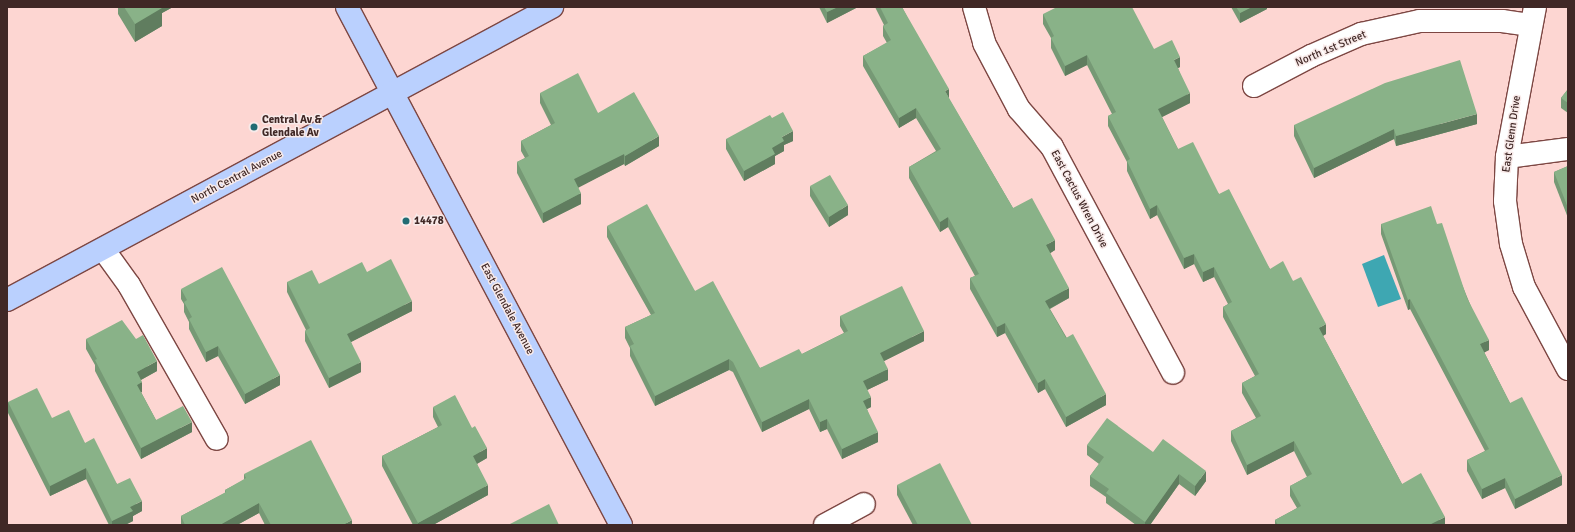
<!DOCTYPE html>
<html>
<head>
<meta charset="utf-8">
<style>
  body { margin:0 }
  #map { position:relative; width:1575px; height:532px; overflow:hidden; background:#fdd6d2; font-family:Signika,sans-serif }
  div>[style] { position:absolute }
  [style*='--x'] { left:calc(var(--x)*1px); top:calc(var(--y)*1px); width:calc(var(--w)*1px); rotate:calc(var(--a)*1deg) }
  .water>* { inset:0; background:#3ea7b2 }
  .roads { filter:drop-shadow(1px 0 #7d4743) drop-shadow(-1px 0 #7d4743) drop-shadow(0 1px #7d4743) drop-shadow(0 -1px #7d4743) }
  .minor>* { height:22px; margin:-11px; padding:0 11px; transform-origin:11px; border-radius:11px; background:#fff }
  .major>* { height:22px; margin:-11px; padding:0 11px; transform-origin:11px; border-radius:11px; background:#bad0fe }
  .wall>* { inset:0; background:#769975 }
  .shaded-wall>* { inset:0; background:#607d5f }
  .building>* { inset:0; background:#89b288 }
  .dots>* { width:11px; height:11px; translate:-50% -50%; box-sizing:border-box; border:2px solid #f8eae9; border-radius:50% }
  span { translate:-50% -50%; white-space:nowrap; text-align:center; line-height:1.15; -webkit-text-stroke:3px #f8eae9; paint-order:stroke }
  .street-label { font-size:11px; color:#402826 }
  .poi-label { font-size:11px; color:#402826; font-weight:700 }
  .left { translate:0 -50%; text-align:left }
  .frame { position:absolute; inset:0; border:8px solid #402826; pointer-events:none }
</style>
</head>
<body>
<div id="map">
  <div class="water">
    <i style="clip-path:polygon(1384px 255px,1401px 299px,1378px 307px,1362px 264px)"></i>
  </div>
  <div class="roads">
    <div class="minor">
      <i style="--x:974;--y:7;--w:37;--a:74"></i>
      <i style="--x:984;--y:43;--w:75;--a:62.1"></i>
      <i style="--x:1019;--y:109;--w:50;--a:49"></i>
      <i style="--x:1052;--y:147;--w:256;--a:61.8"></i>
      <i style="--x:1535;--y:7;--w:153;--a:100.6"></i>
      <i style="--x:1507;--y:157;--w:44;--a:92.6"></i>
      <i style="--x:1505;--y:201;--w:43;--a:82.1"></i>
      <i style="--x:1511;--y:244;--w:45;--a:73.2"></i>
      <i style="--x:1524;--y:287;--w:93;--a:61.8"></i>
      <i style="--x:1254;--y:86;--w:64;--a:-27.8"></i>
      <i style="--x:1311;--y:56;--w:55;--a:-23.7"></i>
      <i style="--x:1361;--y:34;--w:60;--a:-12.4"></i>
      <i style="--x:1420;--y:21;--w:82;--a:0"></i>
      <i style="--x:1502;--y:21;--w:29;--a:8"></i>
      <i style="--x:1507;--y:157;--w:62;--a:-7.5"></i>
      <i style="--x:103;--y:249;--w:44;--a:54.2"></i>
      <i style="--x:129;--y:285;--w:177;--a:60.3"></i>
      <i style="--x:825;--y:525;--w:44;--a:-28.3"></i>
    </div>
    <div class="major">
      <i style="--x:347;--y:7;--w:586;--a:62.12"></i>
      <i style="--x:7;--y:300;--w:619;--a:-28.26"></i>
    </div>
  </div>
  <div class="wall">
    <i style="clip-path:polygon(118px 7px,173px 7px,162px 13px,162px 26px,135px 42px,118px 14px)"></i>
    <i style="clip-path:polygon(819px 7px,858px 7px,827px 23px)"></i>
    <i style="clip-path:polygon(875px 7px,902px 7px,949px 99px,1013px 208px,1055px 250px,1050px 253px,1069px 298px,1050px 309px,1106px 405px,1066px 427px,1045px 389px,1038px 393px,1005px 333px,997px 337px,970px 289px,970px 278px,975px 276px,948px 227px,940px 232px,909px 178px,909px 167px,936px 151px,916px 118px,899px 128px,863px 66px,863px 56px,887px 43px,883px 36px,883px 26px,884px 25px)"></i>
    <i style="clip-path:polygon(1231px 7px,1267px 7px,1267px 9px,1240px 23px)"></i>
    <i style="clip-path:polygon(1043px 14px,1154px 49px,1180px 67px,1178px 68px,1190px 103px,1162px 117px,1178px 149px,1219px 194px,1270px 269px,1293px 281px,1326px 334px,1323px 336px,1402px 484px,1445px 525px,1275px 525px,1275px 520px,1297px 508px,1290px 496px,1290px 486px,1307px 477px,1294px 451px,1247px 475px,1231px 441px,1231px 431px,1256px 418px,1242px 393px,1242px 383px,1255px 376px,1223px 317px,1223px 307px,1228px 304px,1214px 277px,1203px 282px,1194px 264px,1184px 269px,1157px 215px,1150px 219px,1127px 171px,1127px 162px,1108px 126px,1108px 116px,1112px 114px,1087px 65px,1065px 76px,1051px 48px,1051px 38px,1043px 24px)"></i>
    <i style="clip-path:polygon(1568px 89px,1568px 113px,1561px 108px,1561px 98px)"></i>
    <i style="clip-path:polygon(540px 93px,598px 113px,659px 146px,625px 166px,624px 164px,578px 187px,581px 204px,543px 223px,517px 173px,517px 162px,525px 158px,521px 151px,521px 141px,551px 125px,540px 103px)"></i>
    <i style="clip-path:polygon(1477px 124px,1396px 146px,1394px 139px,1314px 178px,1294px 136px,1294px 125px)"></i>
    <i style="clip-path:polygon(726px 139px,793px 141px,784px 145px,784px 151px,775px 156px,775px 164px,744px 181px,726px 149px)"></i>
    <i style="clip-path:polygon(1568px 166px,1568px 218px,1554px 182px,1554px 172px)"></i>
    <i style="clip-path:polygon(810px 186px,848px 215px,829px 227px,810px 196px)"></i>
    <i style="clip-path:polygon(1381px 224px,1437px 224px,1489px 350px,1484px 352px,1510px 403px,1562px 485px,1515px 509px,1505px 488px,1482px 499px,1467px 471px,1467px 460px,1485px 451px,1410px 309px,1408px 310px,1381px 234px)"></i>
    <i style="clip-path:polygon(607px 226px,695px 291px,760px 368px,802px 354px,844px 333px,840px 326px,840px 316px,924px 341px,884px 361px,888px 380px,867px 390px,871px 407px,867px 409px,878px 442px,842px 459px,827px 429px,820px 432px,809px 409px,762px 432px,733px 372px,729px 370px,655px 406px,630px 356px,630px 348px,625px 338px,625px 327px,651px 315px,607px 237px)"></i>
    <i style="clip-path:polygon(367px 272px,412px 311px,351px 342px,361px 372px,329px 388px,305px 341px,305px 331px,306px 330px,287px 292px,287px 282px,319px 284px)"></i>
    <i style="clip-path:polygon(181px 289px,280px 385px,245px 404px,218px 356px,206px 362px,189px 329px,189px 322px,184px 312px,184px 304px,181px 299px)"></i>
    <i style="clip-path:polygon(86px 339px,157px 371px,141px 380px,142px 392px,141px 392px,156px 420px,192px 432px,141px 459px,95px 371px,95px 365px,86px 349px)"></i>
    <i style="clip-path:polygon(8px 402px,85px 443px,117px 484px,142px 511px,133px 516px,133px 521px,125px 525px,109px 525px,86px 479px,50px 496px,8px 413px)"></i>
    <i style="clip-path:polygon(433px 407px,487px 458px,477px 464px,488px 495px,433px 525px,413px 525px,382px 466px,382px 456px,438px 427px,433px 417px)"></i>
    <i style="clip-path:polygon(1087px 445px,1206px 481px,1195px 496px,1179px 484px,1150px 525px,1136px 525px,1106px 503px,1106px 497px,1090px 486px,1090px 476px,1099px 464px,1087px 455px)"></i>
    <i style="clip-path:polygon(244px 474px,352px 525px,265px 525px,259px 513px,237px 525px,181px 525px,181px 516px,225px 493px,225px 490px,244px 480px)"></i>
    <i style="clip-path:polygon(897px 485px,972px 525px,913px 525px,897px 495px)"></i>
  </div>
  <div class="shaded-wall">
    <i style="clip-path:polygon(156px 7px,173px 7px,162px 13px,162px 26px,135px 42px,135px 24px)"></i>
    <i style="clip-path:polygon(838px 7px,858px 7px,827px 23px,827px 12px)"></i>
    <i style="clip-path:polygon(1252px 7px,1267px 7px,1267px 9px,1240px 23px,1240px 13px)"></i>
    <i style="clip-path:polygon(1087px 55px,1087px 65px,1065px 76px,1065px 66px)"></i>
    <i style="clip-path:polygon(1180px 57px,1180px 67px,1174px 70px,1174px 60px)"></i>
    <i style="clip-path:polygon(949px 89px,949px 99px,945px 91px)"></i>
    <i style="clip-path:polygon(1190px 93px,1190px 103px,1158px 119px,1158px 109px)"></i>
    <i style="clip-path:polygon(916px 108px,916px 118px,899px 128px,899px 118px)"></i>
    <i style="clip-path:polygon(1477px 114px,1477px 124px,1396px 146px,1396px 136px)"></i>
    <i style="clip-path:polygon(1394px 129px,1394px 139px,1314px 178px,1314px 168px)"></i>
    <i style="clip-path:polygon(793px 131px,793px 141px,784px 145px,784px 151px,775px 156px,775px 164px,744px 181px,744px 171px,782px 137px)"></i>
    <i style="clip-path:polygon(659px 136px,659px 146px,625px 166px,625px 156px)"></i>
    <i style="clip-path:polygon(624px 154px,624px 164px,574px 190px,574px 179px)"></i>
    <i style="clip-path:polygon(581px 193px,581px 204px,543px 223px,543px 213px)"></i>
    <i style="clip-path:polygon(848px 205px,848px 215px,829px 227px,829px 217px)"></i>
    <i style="clip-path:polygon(1157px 205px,1157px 215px,1150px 219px,1150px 209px)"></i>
    <i style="clip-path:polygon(948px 217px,948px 227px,940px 232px,940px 222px)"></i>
    <i style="clip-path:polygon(1055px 240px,1055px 250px,1046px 256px,1046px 245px)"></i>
    <i style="clip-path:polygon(1194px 254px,1194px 264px,1184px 269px,1184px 258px)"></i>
    <i style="clip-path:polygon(1214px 267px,1214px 277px,1203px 282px,1203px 272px)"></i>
    <i style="clip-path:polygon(1069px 288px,1069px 298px,1045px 311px,1045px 301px)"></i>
    <i style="clip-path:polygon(1410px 299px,1410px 309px,1408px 310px,1408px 300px)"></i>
    <i style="clip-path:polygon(412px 301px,412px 311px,347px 344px,347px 334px)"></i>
    <i style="clip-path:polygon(1005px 323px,1005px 333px,997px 337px,997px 327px)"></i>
    <i style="clip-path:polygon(1326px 324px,1326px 334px,1319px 338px,1319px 328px)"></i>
    <i style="clip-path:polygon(924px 331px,924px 341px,880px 363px,880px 353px)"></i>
    <i style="clip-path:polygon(1489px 340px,1489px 350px,1480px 355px,1480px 344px)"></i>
    <i style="clip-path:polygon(218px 346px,218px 356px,206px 362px,206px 352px)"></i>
    <i style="clip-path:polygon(729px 359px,729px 370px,655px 406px,655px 396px)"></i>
    <i style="clip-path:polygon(157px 361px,157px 371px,137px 382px,137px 372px)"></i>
    <i style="clip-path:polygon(361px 362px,361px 372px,329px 388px,329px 378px)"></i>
    <i style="clip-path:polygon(888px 369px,888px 380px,863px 392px,863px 381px)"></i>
    <i style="clip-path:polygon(280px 375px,280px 385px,245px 404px,245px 394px)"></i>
    <i style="clip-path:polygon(1045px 379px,1045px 389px,1038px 393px,1038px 383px)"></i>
    <i style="clip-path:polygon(142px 382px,142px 392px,137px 395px,137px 385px)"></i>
    <i style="clip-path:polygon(1106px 394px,1106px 405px,1066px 427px,1066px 417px)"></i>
    <i style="clip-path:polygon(871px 397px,871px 407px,863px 411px,863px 401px)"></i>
    <i style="clip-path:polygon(809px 399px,809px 409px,762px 432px,762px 422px)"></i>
    <i style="clip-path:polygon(827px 419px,827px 429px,820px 432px,820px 422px)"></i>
    <i style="clip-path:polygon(192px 422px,192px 432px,141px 459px,141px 448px)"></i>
    <i style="clip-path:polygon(878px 432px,878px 442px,842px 459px,842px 449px)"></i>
    <i style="clip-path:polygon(1294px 441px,1294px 451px,1247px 475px,1247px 465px)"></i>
    <i style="clip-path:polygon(487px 448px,487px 458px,473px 466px,473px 456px)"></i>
    <i style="clip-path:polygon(86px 468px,86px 479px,50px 496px,50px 486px)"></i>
    <i style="clip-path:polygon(1206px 471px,1206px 481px,1195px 496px,1195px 486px)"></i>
    <i style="clip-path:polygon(1179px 474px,1179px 484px,1150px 525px,1145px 525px,1145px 522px)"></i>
    <i style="clip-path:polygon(1562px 475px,1562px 485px,1515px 509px,1515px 499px)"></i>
    <i style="clip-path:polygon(1505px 478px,1505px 488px,1482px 499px,1482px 489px)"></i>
    <i style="clip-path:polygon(488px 485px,488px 495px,433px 525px,418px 525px,418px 523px)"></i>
    <i style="clip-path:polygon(142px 501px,142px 511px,133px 516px,133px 521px,125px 525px,112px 525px,112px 521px,130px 507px)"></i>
    <i style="clip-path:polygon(259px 503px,259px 513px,237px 525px,219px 525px)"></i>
    <i style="clip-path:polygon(1445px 517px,1445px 525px,1429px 525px)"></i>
    <i style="clip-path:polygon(352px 520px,352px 525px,343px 525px)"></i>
  </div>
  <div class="building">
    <i style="clip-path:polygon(124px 7px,161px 7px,162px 8px,135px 24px)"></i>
    <i style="clip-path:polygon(824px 7px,838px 7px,827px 12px)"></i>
    <i style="clip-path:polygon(880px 7px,902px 7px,949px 89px,945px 91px,1013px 208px,1032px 198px,1055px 240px,1046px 245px,1069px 288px,1045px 301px,1066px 338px,1073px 334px,1106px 394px,1066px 417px,1045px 379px,1038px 383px,1005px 323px,997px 327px,970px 278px,979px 274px,948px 217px,940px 222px,909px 167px,941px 149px,916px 108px,899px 118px,863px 56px,891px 40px,883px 26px,888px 23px)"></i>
    <i style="clip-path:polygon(1057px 7px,1132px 7px,1154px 49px,1172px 40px,1180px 57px,1174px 60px,1190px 93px,1158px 109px,1178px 149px,1193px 142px,1219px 194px,1229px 189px,1270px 269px,1283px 261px,1293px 281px,1301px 277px,1326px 324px,1319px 328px,1402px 484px,1421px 473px,1445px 517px,1429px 525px,1278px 525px,1275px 520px,1301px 506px,1290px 486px,1312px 474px,1294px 441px,1247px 465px,1231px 431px,1261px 416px,1242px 383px,1259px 374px,1223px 307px,1232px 302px,1214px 267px,1203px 272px,1194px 254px,1184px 258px,1157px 205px,1150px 209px,1127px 161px,1130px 159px,1108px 116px,1116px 112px,1087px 55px,1065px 66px,1051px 38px,1054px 36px,1043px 14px)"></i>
    <i style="clip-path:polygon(1236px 7px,1252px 7px,1240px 13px)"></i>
    <i style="clip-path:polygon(1460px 60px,1477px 114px,1396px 136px,1394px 129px,1314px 168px,1294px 125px,1385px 83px)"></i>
    <i style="clip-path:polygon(578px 73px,598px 113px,634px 92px,659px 136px,625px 156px,624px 154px,574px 179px,581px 193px,543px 213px,517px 162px,529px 156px,521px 141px,555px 123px,540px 93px)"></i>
    <i style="clip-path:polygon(1568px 89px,1568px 103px,1561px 98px)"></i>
    <i style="clip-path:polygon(783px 112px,793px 131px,782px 137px,784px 141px,772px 148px,775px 154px,744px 171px,726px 139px,770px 115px,772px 118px)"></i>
    <i style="clip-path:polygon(1568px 166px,1568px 208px,1554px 172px)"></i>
    <i style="clip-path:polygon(830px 175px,848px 205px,829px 217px,810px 186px)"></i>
    <i style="clip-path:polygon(647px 204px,695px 291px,713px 281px,760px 368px,799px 349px,802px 354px,848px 331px,840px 316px,902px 286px,924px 331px,880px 353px,888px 369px,863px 381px,871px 397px,863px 401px,878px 432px,842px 449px,827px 419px,820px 422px,809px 399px,762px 422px,733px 362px,729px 359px,655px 396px,630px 346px,634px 344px,625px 327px,655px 313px,607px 226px)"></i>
    <i style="clip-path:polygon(1431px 206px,1437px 224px,1442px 223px,1467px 298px,1489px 340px,1480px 344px,1510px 403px,1522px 397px,1562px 475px,1515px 499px,1505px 478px,1482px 489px,1467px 460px,1489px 449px,1410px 299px,1408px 300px,1381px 224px)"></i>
    <i style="clip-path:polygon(391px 259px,412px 301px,347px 334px,361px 362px,329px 378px,305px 331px,310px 328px,287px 282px,312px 270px,319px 284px,362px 262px,367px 272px)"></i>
    <i style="clip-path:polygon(222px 267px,280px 375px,245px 394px,218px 346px,206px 352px,189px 319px,192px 317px,184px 302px,187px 300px,181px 289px)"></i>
    <i style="clip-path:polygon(122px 320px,136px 339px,143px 335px,157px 361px,137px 372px,142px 382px,137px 385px,156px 420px,183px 406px,192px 422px,141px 448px,95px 360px,97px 359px,86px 339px)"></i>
    <i style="clip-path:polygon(37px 388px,52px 418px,69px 410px,85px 443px,94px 438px,117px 484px,130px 478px,142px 501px,130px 507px,133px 511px,112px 521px,86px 468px,50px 486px,8px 402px)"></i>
    <i style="clip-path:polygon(455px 395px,472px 428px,475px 426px,487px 448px,473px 456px,488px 485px,418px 523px,382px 456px,442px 425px,433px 407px)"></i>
    <i style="clip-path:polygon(1107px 418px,1153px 452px,1163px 439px,1206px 471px,1195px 486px,1179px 474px,1145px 522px,1106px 493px,1109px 489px,1090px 476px,1104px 457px,1087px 445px)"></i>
    <i style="clip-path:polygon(311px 440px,352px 520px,343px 525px,271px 525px,259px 503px,220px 525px,185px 525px,181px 516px,226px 492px,225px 490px,246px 478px,244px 474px)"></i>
    <i style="clip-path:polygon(940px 463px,972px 525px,918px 525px,897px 485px)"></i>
    <i style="clip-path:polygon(549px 504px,559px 525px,508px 525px)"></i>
  </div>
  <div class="dots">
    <i style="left:254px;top:127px;background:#216c73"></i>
    <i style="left:406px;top:221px;background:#216c73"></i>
  </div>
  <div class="street-label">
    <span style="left:1331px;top:49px;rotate:-23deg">North 1st Street</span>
    <span style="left:1512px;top:134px;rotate:-82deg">East Glenn Drive</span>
    <span style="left:237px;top:177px;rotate:-28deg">North Central Avenue</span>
    <span style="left:1079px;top:199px;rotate:62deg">East Cactus Wren Drive</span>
    <span style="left:507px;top:309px;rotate:62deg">East Glendale Avenue</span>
  </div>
  <div class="poi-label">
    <span class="left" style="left:262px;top:127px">Central Av &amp;<br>Glendale Av</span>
    <span class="left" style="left:414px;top:221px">14478</span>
  </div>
  <div class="frame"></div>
</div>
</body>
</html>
